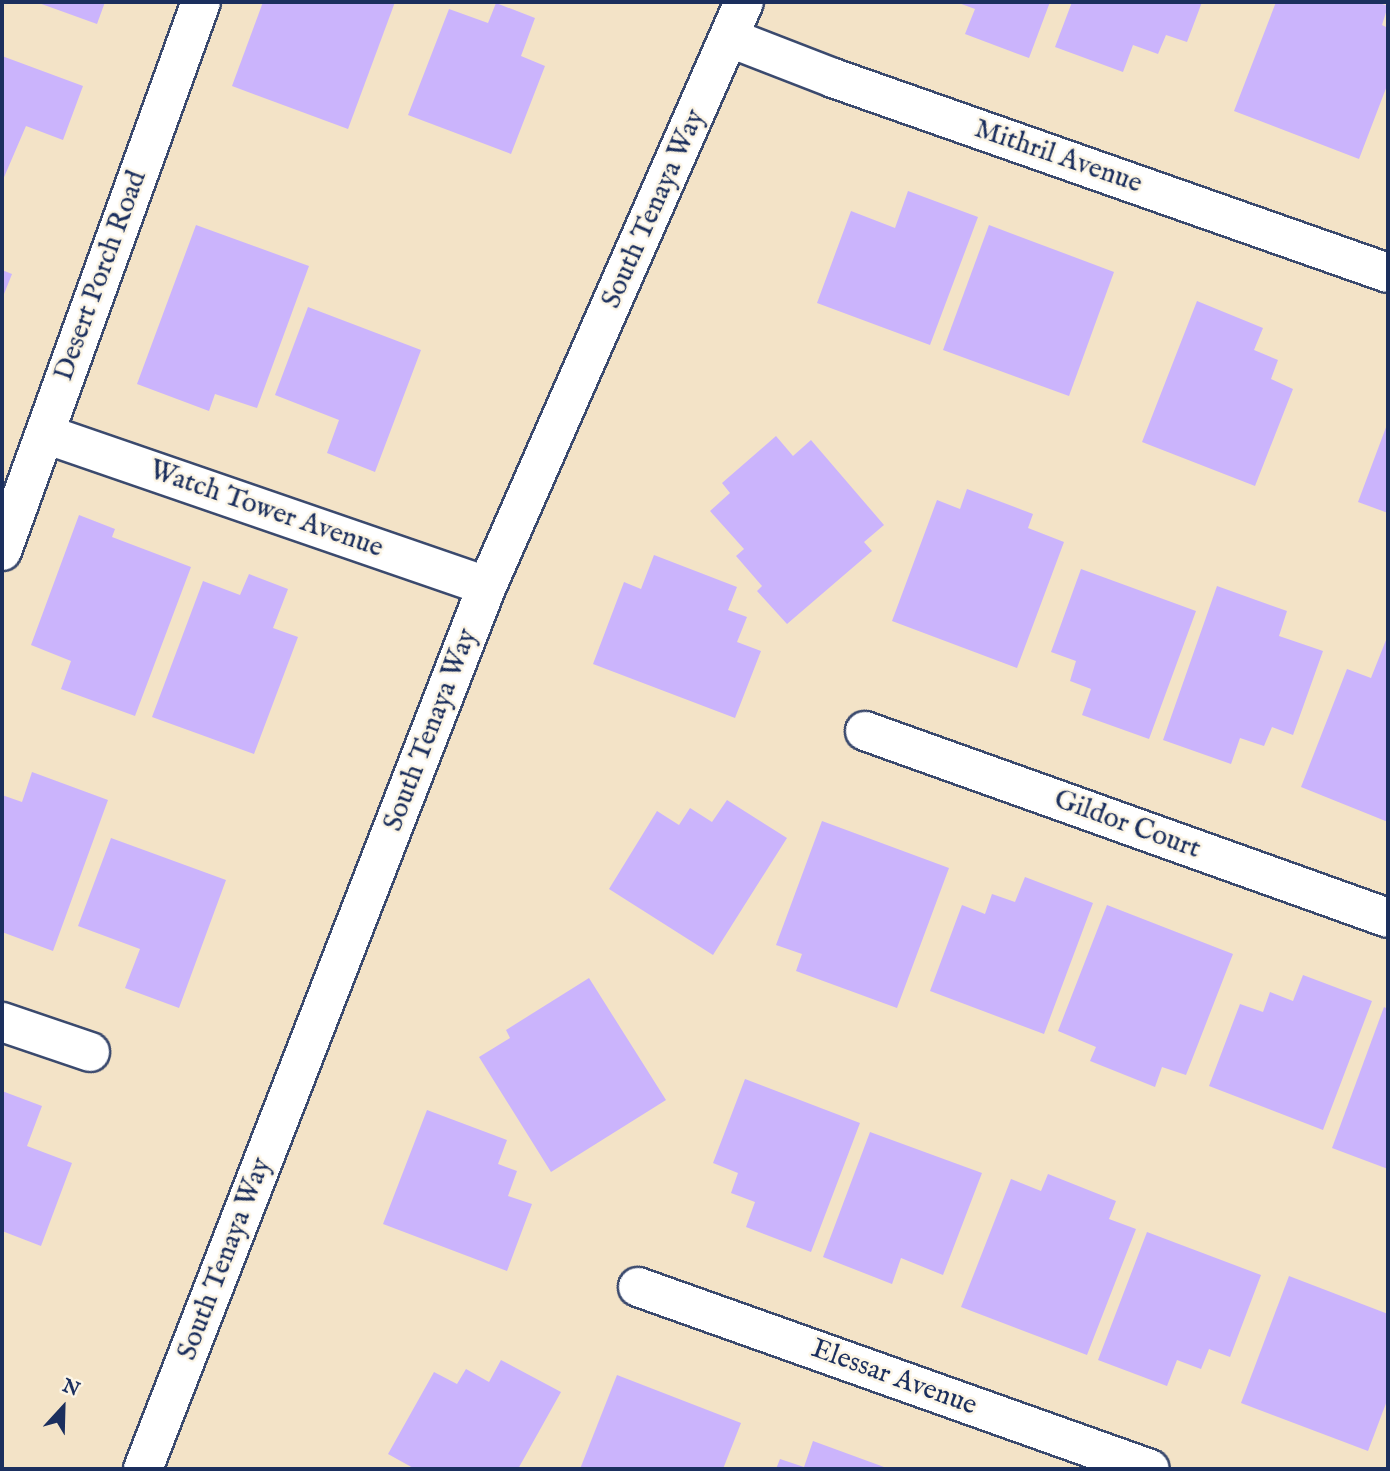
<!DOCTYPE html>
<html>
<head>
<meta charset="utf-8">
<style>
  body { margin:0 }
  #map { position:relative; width:1390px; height:1471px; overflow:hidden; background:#f3e3c7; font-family:"IM FELL English",serif }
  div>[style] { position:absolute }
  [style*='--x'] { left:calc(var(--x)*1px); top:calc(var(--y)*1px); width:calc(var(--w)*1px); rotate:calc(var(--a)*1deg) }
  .building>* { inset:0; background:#cbb4fc }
  .roads { filter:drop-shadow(2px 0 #3b4a6e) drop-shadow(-2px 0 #3b4a6e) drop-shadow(0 2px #3b4a6e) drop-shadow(0 -2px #3b4a6e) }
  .street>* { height:38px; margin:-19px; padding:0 19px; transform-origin:19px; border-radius:19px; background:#fff }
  span { translate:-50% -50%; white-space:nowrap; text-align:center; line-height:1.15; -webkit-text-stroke:5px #fcf5e5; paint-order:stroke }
  .street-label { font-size:28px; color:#1b2f5e }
  .frame { position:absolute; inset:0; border:4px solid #1b2f5e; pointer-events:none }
  .north { position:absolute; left:28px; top:1373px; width:70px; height:70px; -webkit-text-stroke:5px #fcf5e5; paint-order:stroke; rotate:22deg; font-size:19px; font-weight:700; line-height:28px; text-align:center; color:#1b2f5e }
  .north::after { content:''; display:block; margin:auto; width:24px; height:32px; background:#1b2f5e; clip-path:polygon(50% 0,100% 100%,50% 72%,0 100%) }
</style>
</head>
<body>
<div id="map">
  <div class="building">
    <i style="clip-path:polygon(36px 2px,105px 2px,97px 24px)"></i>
    <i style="clip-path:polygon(263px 2px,395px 2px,348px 129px,232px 86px)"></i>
    <i style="clip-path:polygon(956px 2px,1050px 2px,1029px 58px,965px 34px,975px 9px)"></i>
    <i style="clip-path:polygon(1072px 2px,1202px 2px,1187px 42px,1166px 35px,1158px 54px,1133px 45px,1123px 72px,1055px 47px)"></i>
    <i style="clip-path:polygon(1276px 2px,1376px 2px,1388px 6px,1382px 25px,1388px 28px,1388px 83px,1359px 159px,1234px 111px)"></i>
    <i style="clip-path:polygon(496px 3px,535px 18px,521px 56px,545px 66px,511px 154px,408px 115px,449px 9px,488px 23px)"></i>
    <i style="clip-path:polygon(2px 56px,83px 86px,63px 140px,26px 126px,2px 182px)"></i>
    <i style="clip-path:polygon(908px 191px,978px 217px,930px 345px,817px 303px,851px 211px,895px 228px)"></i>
    <i style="clip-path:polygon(196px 225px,309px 266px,257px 408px,215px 394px,209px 411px,137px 384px)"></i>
    <i style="clip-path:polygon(989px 225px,1114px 272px,1069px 396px,943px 350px)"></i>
    <i style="clip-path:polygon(2px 270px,12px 274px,2px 299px)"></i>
    <i style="clip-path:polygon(1197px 301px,1263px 328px,1254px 350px,1278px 360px,1271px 379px,1293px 389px,1255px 486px,1142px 442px)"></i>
    <i style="clip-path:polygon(308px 307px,421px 350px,375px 472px,327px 453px,339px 420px,275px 395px)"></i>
    <i style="clip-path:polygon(1388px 422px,1388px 513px,1358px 502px)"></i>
    <i style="clip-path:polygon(776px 436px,793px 456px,811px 440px,884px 525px,864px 542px,872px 551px,787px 624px,757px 591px,762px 586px,736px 556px,744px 549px,710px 511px,730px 493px,722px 483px)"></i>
    <i style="clip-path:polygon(967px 489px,1033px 514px,1028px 528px,1064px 542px,1017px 668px,892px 621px,937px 500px,960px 509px)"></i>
    <i style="clip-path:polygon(79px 515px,115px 529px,112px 537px,191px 567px,135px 716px,61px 689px,71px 661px,31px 645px)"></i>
    <i style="clip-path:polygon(654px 555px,737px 587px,728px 610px,747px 617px,737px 642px,761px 651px,735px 718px,593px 664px,624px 582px,641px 589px)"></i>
    <i style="clip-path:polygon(1081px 569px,1196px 611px,1149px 739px,1082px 715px,1091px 689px,1070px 681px,1076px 661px,1051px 652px)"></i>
    <i style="clip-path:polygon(249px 574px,288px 589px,273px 628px,298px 637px,254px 754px,152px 717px,203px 581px,240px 595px)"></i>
    <i style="clip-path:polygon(1217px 586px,1287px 611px,1279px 636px,1323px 651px,1293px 735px,1272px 727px,1264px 746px,1240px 738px,1231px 764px,1163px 740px)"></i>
    <i style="clip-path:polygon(1388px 635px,1388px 822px,1301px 787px,1347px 669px,1371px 678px)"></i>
    <i style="clip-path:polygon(32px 772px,108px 800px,53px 951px,2px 932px,2px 795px,22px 802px)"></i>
    <i style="clip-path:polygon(727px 800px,787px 838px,713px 955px,609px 889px,657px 811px,679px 825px,690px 808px,712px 822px)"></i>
    <i style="clip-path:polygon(822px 821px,949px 868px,897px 1008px,796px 971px,802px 954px,776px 945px)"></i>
    <i style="clip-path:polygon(111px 838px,226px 880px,179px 1008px,125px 988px,140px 949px,78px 926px)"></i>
    <i style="clip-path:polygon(1025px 877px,1093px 903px,1044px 1034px,930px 991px,962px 905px,985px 914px,992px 894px,1015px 902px)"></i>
    <i style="clip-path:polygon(1107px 905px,1233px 954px,1186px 1075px,1162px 1067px,1155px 1087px,1090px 1061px,1096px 1047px,1058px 1031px)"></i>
    <i style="clip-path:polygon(1303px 975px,1372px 1001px,1323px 1130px,1209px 1086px,1240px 1004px,1263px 1012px,1270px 992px,1293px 1001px)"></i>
    <i style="clip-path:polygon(589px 978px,666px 1100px,551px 1172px,479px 1057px,510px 1038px,506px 1030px)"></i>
    <i style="clip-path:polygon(1384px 1007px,1388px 1009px,1388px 1169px,1332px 1148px)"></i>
    <i style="clip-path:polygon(745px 1079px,860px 1123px,811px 1252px,746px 1227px,755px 1202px,731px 1193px,738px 1173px,713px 1163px)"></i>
    <i style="clip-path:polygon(2px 1091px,42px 1106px,27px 1146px,72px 1163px,41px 1246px,2px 1231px)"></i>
    <i style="clip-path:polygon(427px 1110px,507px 1140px,498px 1164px,517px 1171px,508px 1196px,532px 1204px,507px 1271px,383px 1224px)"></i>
    <i style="clip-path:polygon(870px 1132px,982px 1173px,943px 1275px,901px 1258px,892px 1284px,823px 1257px)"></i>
    <i style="clip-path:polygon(1048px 1174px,1116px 1201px,1109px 1219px,1136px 1229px,1087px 1355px,961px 1307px,1011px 1179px,1041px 1191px)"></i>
    <i style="clip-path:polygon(1147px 1232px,1261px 1275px,1230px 1357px,1209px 1349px,1201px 1369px,1177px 1360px,1167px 1386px,1098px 1360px)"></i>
    <i style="clip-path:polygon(1289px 1276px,1388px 1314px,1388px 1398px,1368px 1451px,1241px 1403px)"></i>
    <i style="clip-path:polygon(501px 1360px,561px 1392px,518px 1469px,415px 1469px,388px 1454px,434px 1372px,457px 1384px,466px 1369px,489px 1382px)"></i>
    <i style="clip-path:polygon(617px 1375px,741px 1423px,723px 1469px,580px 1469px)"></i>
    <i style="clip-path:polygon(813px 1441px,884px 1467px,883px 1469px,776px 1469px,780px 1459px,804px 1467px)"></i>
  </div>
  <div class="roads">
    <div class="street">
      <i style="--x:730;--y:38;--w:110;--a:21.2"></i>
      <i style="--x:833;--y:78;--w:588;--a:19.36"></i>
      <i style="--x:45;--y:434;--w:467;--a:19"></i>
      <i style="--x:2;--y:551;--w:584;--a:-70.08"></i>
      <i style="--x:865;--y:731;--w:555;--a:19.67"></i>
      <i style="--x:2;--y:1022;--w:93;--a:18.8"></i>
      <i style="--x:638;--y:1287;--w:543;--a:19.57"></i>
      <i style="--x:143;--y:1469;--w:948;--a:-68.72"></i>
      <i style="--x:487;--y:586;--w:638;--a:-66.25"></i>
    </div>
  </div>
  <div class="street-label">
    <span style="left:1058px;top:157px;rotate:19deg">Mithril Avenue</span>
    <span style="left:654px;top:209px;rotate:-66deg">South Tenaya Way</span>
    <span style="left:101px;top:276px;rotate:-70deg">Desert Porch Road</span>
    <span style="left:266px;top:510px;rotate:19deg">Watch Tower Avenue</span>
    <span style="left:431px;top:730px;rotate:-69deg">South Tenaya Way</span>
    <span style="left:1127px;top:825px;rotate:20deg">Gildor Court</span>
    <span style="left:225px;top:1259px;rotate:-69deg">South Tenaya Way</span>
    <span style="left:894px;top:1378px;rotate:20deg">Elessar Avenue</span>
  </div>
  <div class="frame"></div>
  <div class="north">N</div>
</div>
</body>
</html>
